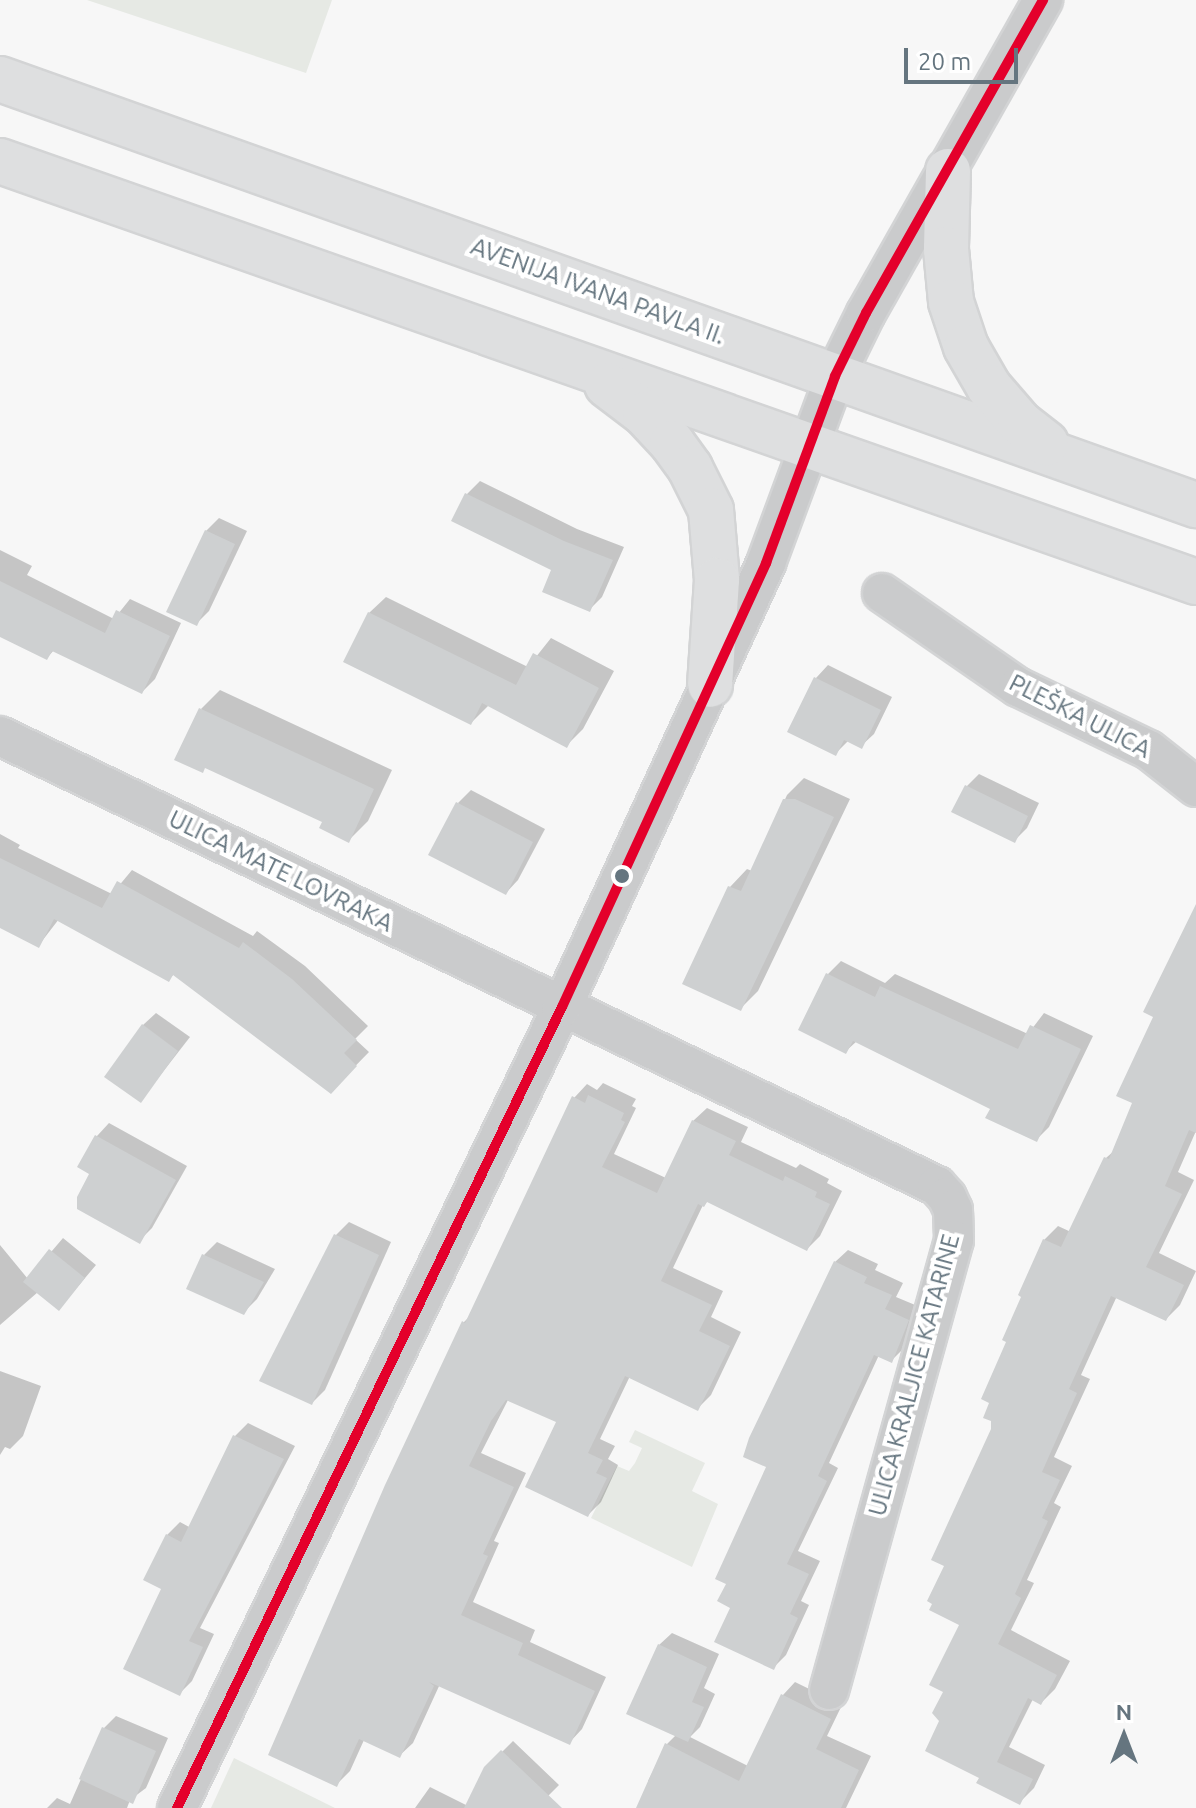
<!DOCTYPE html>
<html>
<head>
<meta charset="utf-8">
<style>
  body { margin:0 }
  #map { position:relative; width:1196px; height:1808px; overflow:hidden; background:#f7f7f7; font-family:Ubuntu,sans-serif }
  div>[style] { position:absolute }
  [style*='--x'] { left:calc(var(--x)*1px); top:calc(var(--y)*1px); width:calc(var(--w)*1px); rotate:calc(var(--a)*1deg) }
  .green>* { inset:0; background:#e6e9e4 }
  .shadow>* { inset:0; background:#0003 }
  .building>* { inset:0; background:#ced0d1 }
  .roads { filter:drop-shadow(2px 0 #d3d4d5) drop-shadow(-2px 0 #d3d4d5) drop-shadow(0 2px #d3d4d5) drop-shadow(0 -2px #d3d4d5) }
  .minor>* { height:38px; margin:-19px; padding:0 19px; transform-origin:19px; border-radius:19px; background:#cacbcc }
  .major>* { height:44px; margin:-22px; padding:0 22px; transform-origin:22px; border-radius:22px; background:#dedfe0 }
  .bus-1>* { height:10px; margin:-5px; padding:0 5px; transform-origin:5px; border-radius:5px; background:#e4002b }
  .dots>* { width:22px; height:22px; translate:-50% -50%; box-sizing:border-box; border:4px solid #fff; border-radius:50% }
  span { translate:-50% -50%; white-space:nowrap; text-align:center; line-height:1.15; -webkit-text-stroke:8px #fff; paint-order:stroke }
  .street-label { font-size:24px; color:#65757f }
  .north { position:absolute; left:1084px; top:1696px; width:80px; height:80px; -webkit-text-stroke:6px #fff; paint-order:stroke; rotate:0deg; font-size:22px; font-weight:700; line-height:32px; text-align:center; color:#65757f }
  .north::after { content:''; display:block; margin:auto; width:28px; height:36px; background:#65757f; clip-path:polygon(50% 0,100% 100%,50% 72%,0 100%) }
  .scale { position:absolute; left:904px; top:48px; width:114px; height:36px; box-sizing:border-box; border:4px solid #65757f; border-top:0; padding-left:10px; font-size:24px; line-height:28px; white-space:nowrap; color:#65757f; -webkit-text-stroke:6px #fff; paint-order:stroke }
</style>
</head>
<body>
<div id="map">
  <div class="green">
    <i style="clip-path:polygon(87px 0,332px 0,306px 73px)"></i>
    <i style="clip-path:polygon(635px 1430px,705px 1463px,692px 1491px,718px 1504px,692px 1567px,591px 1518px,617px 1466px,629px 1471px,635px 1463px,642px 1448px,629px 1442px)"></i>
    <i style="clip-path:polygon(234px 1758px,335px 1808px,211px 1808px)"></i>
  </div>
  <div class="shadow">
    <i style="clip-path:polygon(480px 481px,577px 529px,624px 547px,602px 597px,589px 610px,554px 569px,454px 520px,467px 494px)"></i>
    <i style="clip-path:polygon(219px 518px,247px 531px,209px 611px,196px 624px,206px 531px)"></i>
    <i style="clip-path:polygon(0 550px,32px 566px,27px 575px,114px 619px,130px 599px,181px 623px,155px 679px,142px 692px,54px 650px,47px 658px,0 621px)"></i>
    <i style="clip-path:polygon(386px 597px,528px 667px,551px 638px,614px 671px,583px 729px,566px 746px,489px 705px,471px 723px,369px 613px)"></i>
    <i style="clip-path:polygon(828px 665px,892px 697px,874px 734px,861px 746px,849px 740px,836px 753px,816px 678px)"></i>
    <i style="clip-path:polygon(220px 690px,392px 770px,368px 821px,349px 840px,201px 709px)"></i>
    <i style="clip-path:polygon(979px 774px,1039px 803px,1027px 828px,1014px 841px,966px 787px)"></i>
    <i style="clip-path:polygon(804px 778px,850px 799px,758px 991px,741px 1008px,685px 983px,730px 887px,747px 869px,752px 871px,787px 795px)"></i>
    <i style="clip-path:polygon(471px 790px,545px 829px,518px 880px,506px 893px,458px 803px)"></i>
    <i style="clip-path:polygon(0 834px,20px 845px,18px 848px,112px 894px,132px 870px,253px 936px,257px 931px,305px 966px,368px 1026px,355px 1039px,369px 1052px,331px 1091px,174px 974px,169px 979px,59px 919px,39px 945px,0 926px)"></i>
    <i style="clip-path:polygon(1196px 919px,1196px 1131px,1178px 1172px,1194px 1180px,1159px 1253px,1196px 1271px,1180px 1305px,1166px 1319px,1117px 1296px,1081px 1375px,1090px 1379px,1054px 1457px,1072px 1466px,1054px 1503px,1061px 1507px,1027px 1580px,1034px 1583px,1011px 1630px,1070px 1661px,1055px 1689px,1041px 1703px,1033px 1699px,1009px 1747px,1045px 1765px,1034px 1788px,1020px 1802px,981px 1777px,941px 1721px,962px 1624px,947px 1565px,993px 1429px,1009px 1341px,1044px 1240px,1058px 1226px,1071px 1232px,1106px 1158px,1115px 1150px,1134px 1102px,1156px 1016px)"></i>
    <i style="clip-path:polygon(841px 961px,885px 983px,895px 974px,1028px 1034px,1044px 1013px,1093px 1036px,1049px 1127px,1036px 1140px,993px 1108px,857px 1041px,846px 1051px,828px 974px)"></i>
    <i style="clip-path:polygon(156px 1013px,190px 1037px,141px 1100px,143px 1025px)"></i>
    <i style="clip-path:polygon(603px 1083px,636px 1099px,632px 1106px,636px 1108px,614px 1154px,666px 1178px,693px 1121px,707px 1108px,748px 1127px,741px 1142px,796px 1168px,800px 1164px,829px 1179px,827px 1183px,842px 1191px,820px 1236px,807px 1249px,708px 1201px,703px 1205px,673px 1268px,723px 1291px,711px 1317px,741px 1332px,711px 1395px,698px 1408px,630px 1376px,600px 1439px,615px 1446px,608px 1459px,618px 1465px,601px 1502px,588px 1515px,558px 1421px,509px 1398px,481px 1453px,526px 1473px,494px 1541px,499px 1543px,473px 1602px,535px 1630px,530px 1642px,606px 1677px,582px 1729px,569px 1743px,440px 1684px,413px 1743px,399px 1756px,364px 1740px,350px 1771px,337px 1784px,464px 1322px,471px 1315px,574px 1098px,587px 1084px,597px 1090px)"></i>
    <i style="clip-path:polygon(109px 1123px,187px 1166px,152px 1228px,139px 1241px,92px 1173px,97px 1136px)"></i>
    <i style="clip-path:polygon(349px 1222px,391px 1242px,325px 1390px,312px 1403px,262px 1380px,336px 1235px)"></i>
    <i style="clip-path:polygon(63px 1238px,96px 1265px,59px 1309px,38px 1292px,0 1325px,0 1245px,28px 1279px)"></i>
    <i style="clip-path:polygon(217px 1242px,275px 1269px,257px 1299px,244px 1312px,204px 1255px)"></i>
    <i style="clip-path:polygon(848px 1250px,878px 1264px,875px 1270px,903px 1283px,896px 1297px,920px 1307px,904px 1348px,891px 1361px,879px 1355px,829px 1463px,838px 1468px,798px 1551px,820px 1561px,801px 1601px,809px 1605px,786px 1655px,773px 1668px,733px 1607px,728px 1583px,835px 1262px)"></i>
    <i style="clip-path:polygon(0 1371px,41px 1386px,23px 1436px,10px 1449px,5px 1447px,0 1455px)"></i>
    <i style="clip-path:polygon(248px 1423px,295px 1446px,200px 1628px,214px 1634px,192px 1681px,179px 1694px,164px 1589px,167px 1535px,180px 1522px,191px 1528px,235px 1436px)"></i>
    <i style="clip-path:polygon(672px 1633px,719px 1654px,704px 1688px,715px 1694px,700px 1727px,690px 1737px,748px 1766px,783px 1695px,795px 1682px,842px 1705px,827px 1736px,871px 1756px,846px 1808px,639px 1808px,651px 1782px,648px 1781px,667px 1744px,676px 1735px,659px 1645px)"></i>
    <i style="clip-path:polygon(116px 1716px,168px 1738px,146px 1788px,130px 1800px,127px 1808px,47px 1808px,57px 1798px,70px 1804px,103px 1729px)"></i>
    <i style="clip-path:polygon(513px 1741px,559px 1785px,544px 1800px,553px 1808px,415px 1808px,430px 1787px,468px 1806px,486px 1768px)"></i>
  </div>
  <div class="building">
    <i style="clip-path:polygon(465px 493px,564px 541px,613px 560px,590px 612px,542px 592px,551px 570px,451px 521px)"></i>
    <i style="clip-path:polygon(205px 530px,235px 544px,197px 626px,166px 612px)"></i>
    <i style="clip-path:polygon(0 581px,105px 633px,116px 610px,170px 636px,142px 694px,52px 651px,47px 660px,0 637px)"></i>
    <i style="clip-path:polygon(368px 612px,516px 685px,533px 653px,599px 688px,567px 748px,482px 703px,471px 725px,343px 662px)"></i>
    <i style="clip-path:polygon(814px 677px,881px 710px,862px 749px,844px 740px,836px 756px,787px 732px)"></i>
    <i style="clip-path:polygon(199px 708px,374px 789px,349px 843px,319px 828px,322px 822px,205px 768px,203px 773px,174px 760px)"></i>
    <i style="clip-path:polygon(965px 785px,1028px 816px,1015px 843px,951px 812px)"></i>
    <i style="clip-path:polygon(783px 799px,795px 799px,834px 817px,741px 1011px,682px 984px,728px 886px,741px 891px)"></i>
    <i style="clip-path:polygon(456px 802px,533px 842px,506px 895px,428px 855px)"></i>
    <i style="clip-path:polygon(0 858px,102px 908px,117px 881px,239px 948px,243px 942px,292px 979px,357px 1040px,344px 1053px,357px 1066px,331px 1094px,173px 975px,169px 982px,54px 919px,39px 948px,0 928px)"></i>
    <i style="clip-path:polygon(1196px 904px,1196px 1133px,1189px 1130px,1165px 1186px,1182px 1194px,1146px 1267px,1184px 1285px,1166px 1321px,1111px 1296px,1069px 1389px,1077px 1393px,1042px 1472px,1060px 1480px,1042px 1518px,1048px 1521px,1015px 1594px,1021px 1598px,998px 1644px,1057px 1675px,1041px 1705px,1028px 1698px,997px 1762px,1033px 1779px,1020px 1805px,976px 1783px,979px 1778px,925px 1751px,939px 1721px,932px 1713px,943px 1692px,929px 1685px,959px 1625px,929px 1610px,932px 1604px,927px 1601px,944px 1566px,931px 1560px,991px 1429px,991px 1421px,983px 1418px,989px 1403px,981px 1399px,1006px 1342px,1002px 1340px,1021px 1297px,1018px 1295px,1043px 1239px,1061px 1247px,1104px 1157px,1109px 1159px,1132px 1103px,1116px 1096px,1153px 1017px,1143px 1012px)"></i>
    <i style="clip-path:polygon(826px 973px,875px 997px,880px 986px,1018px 1049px,1030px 1025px,1081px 1049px,1037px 1142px,985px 1118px,990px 1109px,853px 1041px,846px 1054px,798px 1030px)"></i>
    <i style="clip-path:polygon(142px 1024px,178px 1051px,141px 1103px,104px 1077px)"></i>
    <i style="clip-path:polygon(588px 1095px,624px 1113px,621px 1120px,625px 1122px,602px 1167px,657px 1193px,692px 1120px,736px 1141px,729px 1155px,783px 1181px,785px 1176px,817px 1192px,815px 1197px,830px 1204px,807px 1251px,707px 1202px,704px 1207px,698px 1204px,661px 1281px,712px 1305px,699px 1331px,730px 1346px,698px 1411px,625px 1376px,588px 1453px,603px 1460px,596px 1473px,607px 1478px,588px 1517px,525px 1487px,556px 1422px,506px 1400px,491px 1421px,469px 1466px,514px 1487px,483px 1554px,488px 1556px,461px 1615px,523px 1643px,518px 1655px,595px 1691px,570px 1745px,429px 1682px,434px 1686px,400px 1758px,359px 1739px,337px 1787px,268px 1755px,385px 1485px,462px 1321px,465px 1323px,572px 1096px,585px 1103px)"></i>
    <i style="clip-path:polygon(95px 1135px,176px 1180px,140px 1244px,77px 1209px,77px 1197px,89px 1174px,77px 1167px)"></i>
    <i style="clip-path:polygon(334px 1234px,379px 1255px,312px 1405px,259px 1381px)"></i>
    <i style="clip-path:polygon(49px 1249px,85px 1278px,59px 1311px,23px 1282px)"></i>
    <i style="clip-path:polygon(202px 1254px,264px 1282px,244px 1315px,186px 1289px)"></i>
    <i style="clip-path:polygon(834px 1261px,867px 1277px,864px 1283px,892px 1295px,885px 1309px,909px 1320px,892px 1363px,874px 1355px,818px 1476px,827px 1481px,787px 1564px,809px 1574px,790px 1614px,798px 1618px,774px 1670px,714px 1642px,730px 1608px,717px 1601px,726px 1584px,715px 1579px,766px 1467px,743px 1457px,749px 1438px)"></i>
    <i style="clip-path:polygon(233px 1435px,284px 1459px,189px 1641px,203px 1647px,180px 1696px,123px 1669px,161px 1589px,143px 1580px,166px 1534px,181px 1542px)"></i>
    <i style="clip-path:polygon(658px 1644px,707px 1667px,692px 1702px,704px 1707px,688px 1742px,626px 1714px)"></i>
    <i style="clip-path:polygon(781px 1694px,831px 1719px,816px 1749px,859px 1770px,841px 1808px,636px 1808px,665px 1743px,739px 1781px)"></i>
    <i style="clip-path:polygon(102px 1727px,156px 1751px,133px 1804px,79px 1779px)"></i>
    <i style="clip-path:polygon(501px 1750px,562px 1808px,464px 1808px,484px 1767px)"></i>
  </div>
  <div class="roads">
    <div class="minor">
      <i style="--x:882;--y:593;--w:165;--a:34.7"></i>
      <i style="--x:1018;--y:687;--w:145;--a:25.7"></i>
      <i style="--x:1149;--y:750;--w:60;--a:38.2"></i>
      <i style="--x:0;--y:736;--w:1039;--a:25.65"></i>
      <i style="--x:937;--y:1186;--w:15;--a:48"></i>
      <i style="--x:947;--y:1197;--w:14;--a:65"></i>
      <i style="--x:953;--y:1210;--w:30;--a:88"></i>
      <i style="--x:954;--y:1240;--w:467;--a:105.5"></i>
      <i style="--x:177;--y:1808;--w:889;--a:-64.33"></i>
      <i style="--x:562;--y:1007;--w:489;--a:-65.3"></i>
      <i style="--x:766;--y:563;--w:199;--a:-69.7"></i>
      <i style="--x:835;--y:376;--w:70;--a:-63.8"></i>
      <i style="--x:866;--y:313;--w:360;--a:-60.5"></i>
    </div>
    <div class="major">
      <i style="--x:0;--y:79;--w:1270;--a:19.61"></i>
      <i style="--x:0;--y:161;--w:1268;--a:19.39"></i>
      <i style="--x:948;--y:171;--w:78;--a:91.5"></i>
      <i style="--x:946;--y:249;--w:53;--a:84.6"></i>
      <i style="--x:951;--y:302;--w:47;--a:71.6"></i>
      <i style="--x:966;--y:347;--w:46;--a:60.1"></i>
      <i style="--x:989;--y:387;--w:48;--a:49.3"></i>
      <i style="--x:1020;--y:423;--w:33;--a:38"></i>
      <i style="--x:607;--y:385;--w:48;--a:37.3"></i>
      <i style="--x:645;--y:414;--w:40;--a:47"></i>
      <i style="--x:672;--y:443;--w:31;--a:54"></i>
      <i style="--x:690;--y:468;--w:47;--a:63.4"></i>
      <i style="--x:711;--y:510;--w:70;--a:85.1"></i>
      <i style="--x:717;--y:580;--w:105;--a:93.8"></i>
    </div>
  </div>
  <div class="bus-1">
    <i style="--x:177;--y:1808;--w:889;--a:-64.33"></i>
    <i style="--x:562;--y:1007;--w:489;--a:-65.3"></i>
    <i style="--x:766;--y:563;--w:199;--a:-69.7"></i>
    <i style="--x:835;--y:376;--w:70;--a:-63.8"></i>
    <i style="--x:866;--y:313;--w:360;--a:-60.5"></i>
  </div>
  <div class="dots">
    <i style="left:622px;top:876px;background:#65757f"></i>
  </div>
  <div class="street-label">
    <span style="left:598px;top:291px;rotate:20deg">AVENIJA IVANA PAVLA II.</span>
    <span style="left:1080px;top:716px;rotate:27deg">PLEŠKA ULICA</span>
    <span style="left:281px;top:871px;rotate:26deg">ULICA MATE LOVRAKA</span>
    <span style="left:914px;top:1375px;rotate:-75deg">ULICA KRALJICE KATARINE</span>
  </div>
  <div class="north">N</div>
  <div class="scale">20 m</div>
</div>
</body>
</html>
